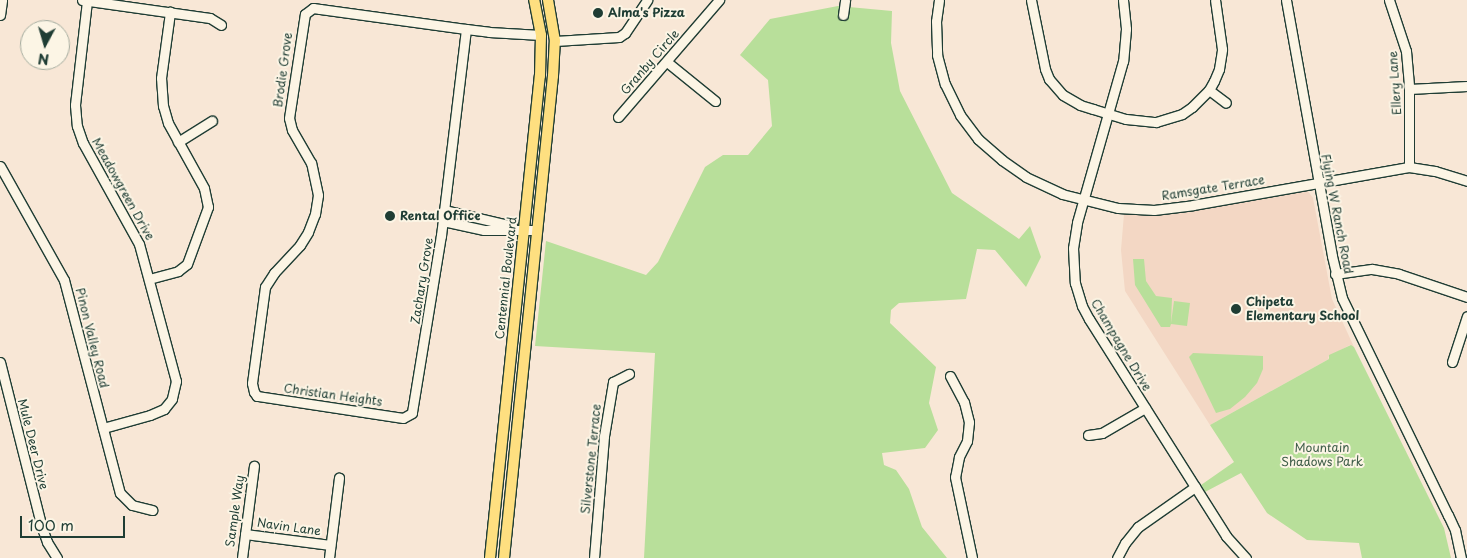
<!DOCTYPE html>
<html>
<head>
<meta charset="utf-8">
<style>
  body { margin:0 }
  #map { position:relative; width:1467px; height:558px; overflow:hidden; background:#f8e7d6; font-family:"Playpen Sans",sans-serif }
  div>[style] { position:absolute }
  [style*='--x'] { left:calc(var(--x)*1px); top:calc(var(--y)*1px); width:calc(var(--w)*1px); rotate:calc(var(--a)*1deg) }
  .built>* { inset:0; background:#f3d7c4 }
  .green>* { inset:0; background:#b8df9a }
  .roads { filter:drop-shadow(1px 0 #1f3d34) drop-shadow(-1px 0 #1f3d34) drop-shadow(0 1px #1f3d34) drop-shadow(0 -1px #1f3d34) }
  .minor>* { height:9px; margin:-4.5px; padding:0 4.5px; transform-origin:4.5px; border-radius:4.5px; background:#fcf5e5 }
  .major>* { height:10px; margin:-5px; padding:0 5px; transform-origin:5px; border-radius:5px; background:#fedf80 }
  .dots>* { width:14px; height:14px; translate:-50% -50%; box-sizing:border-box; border:2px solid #fcf5e5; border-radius:50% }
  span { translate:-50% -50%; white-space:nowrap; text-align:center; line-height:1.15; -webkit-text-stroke:4px #fcf5e5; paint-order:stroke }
  .poi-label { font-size:12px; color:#1f3d34; font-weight:700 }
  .left { translate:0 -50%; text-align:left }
  .street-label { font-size:12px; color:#1f3d34 }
  .park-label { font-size:12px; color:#3e5d48 }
  .north { position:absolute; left:20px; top:20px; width:50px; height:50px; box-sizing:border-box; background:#fcf5e5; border:1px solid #a4ab9e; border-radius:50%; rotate:186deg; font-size:14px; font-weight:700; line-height:20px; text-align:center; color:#1f3d34 }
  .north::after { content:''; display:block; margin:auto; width:18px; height:22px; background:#1f3d34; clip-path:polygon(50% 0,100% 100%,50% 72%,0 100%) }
  .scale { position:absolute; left:20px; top:516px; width:105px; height:22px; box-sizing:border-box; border:2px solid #1f3d34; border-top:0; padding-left:6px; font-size:15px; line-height:18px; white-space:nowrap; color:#1f3d34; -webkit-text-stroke:4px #fcf5e5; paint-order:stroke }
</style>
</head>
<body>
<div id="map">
  <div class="built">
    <i style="clip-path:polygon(1307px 190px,1313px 198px,1332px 299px,1354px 347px,1350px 345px,1328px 357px,1329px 359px,1210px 425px,1125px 291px,1121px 250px,1124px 214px,1182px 213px)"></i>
  </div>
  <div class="green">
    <i style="clip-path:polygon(838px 6px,892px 11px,891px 43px,900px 91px,952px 193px,1019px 239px,1030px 226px,1041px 257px,1026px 287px,995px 250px,977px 249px,966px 299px,899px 303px,891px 310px,890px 323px,936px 367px,929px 403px,938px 430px,925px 448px,882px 453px,884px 465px,896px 470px,909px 489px,922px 527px,947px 558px,644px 558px,655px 353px,535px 346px,546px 241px,646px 275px,658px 262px,705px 167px,723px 155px,748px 155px,772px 126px,768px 80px,740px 55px,770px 19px)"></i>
    <i style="clip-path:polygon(1133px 259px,1144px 259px,1146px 281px,1156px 296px,1172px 298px,1171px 323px,1174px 301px,1190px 303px,1187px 326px,1171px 324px,1170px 327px,1161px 327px,1135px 285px)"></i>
    <i style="clip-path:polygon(1351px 345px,1354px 347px,1438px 516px,1444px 528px,1451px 558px,1362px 558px,1359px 543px,1307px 540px,1267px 513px,1241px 473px,1205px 492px,1201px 485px,1234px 462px,1210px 425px,1329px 359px,1329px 355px)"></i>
    <i style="clip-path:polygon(1193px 353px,1263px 356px,1263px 369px,1257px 383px,1245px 397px,1230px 409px,1216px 413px,1189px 357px)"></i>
  </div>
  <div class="roads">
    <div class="minor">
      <i style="--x:82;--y:0;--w:129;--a:8"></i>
      <i style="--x:210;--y:18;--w:13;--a:32"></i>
      <i style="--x:939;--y:0;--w:21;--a:98"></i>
      <i style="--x:936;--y:21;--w:34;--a:88"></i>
      <i style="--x:937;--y:55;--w:30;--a:75"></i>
      <i style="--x:945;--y:84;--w:34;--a:64"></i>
      <i style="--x:960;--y:115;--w:30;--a:53"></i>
      <i style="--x:978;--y:139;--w:32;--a:41"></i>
      <i style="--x:1002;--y:160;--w:29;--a:35"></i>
      <i style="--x:1026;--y:177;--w:40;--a:25"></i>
      <i style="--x:1062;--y:194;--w:58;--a:14"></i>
      <i style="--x:1118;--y:208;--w:36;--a:3"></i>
      <i style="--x:1154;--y:210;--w:39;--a:-7"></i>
      <i style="--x:1193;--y:205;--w:219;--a:-10"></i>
      <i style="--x:1409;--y:167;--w:26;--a:9"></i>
      <i style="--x:1435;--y:171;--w:34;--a:17"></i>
      <i style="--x:1031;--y:0;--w:70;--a:78.5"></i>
      <i style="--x:1045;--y:69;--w:11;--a:68"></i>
      <i style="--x:1049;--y:79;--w:21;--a:49"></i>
      <i style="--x:1063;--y:95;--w:20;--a:30"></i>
      <i style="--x:1080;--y:105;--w:14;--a:17"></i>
      <i style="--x:1093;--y:109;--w:34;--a:17"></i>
      <i style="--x:1126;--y:119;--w:30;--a:6"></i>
      <i style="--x:1156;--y:122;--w:27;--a:-17"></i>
      <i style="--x:1182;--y:114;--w:12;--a:-35"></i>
      <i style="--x:1192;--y:107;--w:24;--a:-45"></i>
      <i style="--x:1209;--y:90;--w:10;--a:-61"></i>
      <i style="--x:1214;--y:81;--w:13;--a:-67"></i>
      <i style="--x:1219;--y:69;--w:20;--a:-81"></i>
      <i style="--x:1222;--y:49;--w:49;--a:-98.1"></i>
      <i style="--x:1123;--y:0;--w:29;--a:84"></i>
      <i style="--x:1126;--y:29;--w:32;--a:95"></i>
      <i style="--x:1123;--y:61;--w:168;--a:105.9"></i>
      <i style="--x:1077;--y:223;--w:25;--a:99"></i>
      <i style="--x:1073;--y:248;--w:35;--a:87"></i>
      <i style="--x:1075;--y:283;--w:24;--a:73"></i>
      <i style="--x:1082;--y:306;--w:15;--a:62"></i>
      <i style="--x:1089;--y:319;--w:257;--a:57.7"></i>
      <i style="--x:1226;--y:536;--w:30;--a:48"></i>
      <i style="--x:1286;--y:0;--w:260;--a:79.8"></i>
      <i style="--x:1332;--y:256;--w:43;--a:76.6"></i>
      <i style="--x:1342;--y:298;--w:242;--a:64"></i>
      <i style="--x:1448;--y:515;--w:17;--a:65"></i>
      <i style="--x:1455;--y:530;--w:29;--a:78"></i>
      <i style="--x:1389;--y:0;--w:54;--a:71.6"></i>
      <i style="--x:1406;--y:51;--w:38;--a:85"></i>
      <i style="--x:1409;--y:89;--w:78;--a:90"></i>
      <i style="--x:87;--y:1;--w:105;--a:96.6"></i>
      <i style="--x:75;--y:105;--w:21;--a:85"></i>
      <i style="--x:77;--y:126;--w:18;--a:71"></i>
      <i style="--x:83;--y:143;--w:115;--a:61"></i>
      <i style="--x:139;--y:244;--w:142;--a:74.9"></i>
      <i style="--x:176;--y:381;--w:18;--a:103"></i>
      <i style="--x:172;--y:399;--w:13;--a:129"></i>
      <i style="--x:164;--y:409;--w:15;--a:157"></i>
      <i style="--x:150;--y:415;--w:49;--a:164.5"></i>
      <i style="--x:0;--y:15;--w:15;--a:-82"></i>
      <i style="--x:843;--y:15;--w:15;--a:-82"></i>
      <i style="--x:466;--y:29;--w:208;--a:96.9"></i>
      <i style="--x:441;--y:235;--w:180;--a:99.3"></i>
      <i style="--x:412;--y:413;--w:10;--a:151"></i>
      <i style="--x:403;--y:418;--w:148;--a:-171.4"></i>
      <i style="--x:257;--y:396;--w:5;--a:-127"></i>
      <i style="--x:254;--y:392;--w:9;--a:-103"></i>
      <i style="--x:252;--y:383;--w:97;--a:-82.3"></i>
      <i style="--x:265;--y:287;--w:17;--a:-57"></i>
      <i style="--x:274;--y:273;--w:38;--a:-47"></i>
      <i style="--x:300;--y:245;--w:15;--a:-58"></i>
      <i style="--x:308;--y:232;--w:19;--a:-69"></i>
      <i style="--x:315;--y:214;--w:19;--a:-81"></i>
      <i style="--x:318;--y:195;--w:33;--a:-102"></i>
      <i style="--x:311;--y:163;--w:38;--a:-120"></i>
      <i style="--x:292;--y:130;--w:12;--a:-104"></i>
      <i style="--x:289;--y:118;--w:105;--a:-81.3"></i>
      <i style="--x:305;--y:14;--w:10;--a:-37"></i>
      <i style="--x:313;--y:8;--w:7;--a:8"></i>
      <i style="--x:320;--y:9;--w:147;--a:7.8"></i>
      <i style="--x:466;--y:29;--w:23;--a:7"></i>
      <i style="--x:489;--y:32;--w:52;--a:3.3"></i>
      <i style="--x:555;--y:41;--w:64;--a:-3.6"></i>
      <i style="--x:619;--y:37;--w:7;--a:-34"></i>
      <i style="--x:625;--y:33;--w:40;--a:-56"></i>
      <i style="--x:667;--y:62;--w:62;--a:39.1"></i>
      <i style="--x:1409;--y:89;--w:58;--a:-3"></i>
      <i style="--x:1209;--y:90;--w:21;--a:37"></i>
      <i style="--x:618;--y:117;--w:155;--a:-49.2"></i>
      <i style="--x:178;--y:142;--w:40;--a:-32"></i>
      <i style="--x:0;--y:166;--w:131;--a:60.7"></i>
      <i style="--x:64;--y:280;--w:220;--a:75.3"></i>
      <i style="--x:120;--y:493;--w:17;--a:45"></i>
      <i style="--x:132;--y:505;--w:21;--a:14"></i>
      <i style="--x:444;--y:210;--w:70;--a:13.2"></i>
      <i style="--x:443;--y:221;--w:42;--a:12.4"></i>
      <i style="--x:484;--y:230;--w:53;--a:0"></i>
      <i style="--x:1335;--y:274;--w:37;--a:-8"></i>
      <i style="--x:1372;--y:269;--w:27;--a:10"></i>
      <i style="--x:1399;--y:274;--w:72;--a:18.7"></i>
      <i style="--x:149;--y:279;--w:30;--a:-15"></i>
      <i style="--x:178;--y:271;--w:11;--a:-38"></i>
      <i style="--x:187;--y:264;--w:61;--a:-69.8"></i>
      <i style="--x:208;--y:207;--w:19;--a:-102"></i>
      <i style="--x:204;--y:188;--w:74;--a:-119"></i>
      <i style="--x:168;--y:123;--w:18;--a:-106"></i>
      <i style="--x:163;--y:106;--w:28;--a:-94"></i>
      <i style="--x:161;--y:78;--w:67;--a:-82.2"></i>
      <i style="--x:0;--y:362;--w:171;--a:75.8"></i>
      <i style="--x:42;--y:528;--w:15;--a:70"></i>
      <i style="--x:47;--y:542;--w:19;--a:58"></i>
      <i style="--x:1452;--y:362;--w:48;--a:-71.9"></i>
      <i style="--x:950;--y:376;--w:30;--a:62"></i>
      <i style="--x:964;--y:402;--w:21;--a:76"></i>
      <i style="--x:969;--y:422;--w:19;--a:96"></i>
      <i style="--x:967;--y:441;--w:18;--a:117"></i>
      <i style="--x:959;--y:457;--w:20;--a:101"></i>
      <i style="--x:955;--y:477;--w:83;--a:78.1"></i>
      <i style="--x:1088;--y:435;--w:14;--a:-8"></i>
      <i style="--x:1102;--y:433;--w:50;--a:-30.2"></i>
      <i style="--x:245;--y:534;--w:86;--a:7.4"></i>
      <i style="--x:242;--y:558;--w:93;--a:-82.6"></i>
      <i style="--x:329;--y:558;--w:81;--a:-82.9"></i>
      <i style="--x:594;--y:558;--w:122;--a:-85.3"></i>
      <i style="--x:604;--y:436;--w:55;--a:-80.5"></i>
      <i style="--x:613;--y:382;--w:18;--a:-27"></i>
      <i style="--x:1117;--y:558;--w:17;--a:-62"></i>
      <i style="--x:1125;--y:543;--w:21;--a:-51"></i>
      <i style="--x:1138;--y:527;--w:70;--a:-35.1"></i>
    </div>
    <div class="major">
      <i style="--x:490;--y:558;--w:485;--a:-84.1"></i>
      <i style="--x:540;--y:76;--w:41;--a:-88.6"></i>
      <i style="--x:541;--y:35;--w:36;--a:-101"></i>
      <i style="--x:504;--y:558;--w:484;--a:-84.2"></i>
      <i style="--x:553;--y:76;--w:35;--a:-87"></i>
      <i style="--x:555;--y:41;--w:42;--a:-99.7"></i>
    </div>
  </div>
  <div class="dots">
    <i style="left:598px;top:13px;background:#1f3d34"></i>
    <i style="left:390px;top:216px;background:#1f3d34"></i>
    <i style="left:1236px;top:309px;background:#1f3d34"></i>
  </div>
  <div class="poi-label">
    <span class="left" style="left:608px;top:13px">Alma's Pizza</span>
    <span class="left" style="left:400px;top:216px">Rental Office</span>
    <span class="left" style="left:1246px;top:309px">Chipeta<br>Elementary School</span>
  </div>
  <div class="street-label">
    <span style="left:650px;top:62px;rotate:-49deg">Granby Circle</span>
    <span style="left:283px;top:70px;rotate:-82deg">Brodie Grove</span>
    <span style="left:1395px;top:83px;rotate:-94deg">Ellery Lane</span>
    <span style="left:1213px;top:188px;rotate:-9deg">Ramsgate Terrace</span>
    <span style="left:123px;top:189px;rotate:61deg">Meadowgreen Drive</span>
    <span style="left:1337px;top:214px;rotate:79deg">Flying W Ranch Road</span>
    <span style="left:506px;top:278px;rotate:-84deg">Centennial Boulevard</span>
    <span style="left:422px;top:281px;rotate:-81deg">Zachary Grove</span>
    <span style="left:92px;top:338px;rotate:76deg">Pinon Valley Road</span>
    <span style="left:1121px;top:345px;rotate:59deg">Champagne Drive</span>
    <span style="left:333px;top:395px;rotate:8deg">Christian Heights</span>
    <span style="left:33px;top:444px;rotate:76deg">Mule Deer Drive</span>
    <span style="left:591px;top:459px;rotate:-84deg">Silverstone Terrace</span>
    <span style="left:235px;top:511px;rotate:-82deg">Sample Way</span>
    <span style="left:289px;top:527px;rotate:8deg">Navin Lane</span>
  </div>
  <div class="park-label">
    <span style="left:1322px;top:455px">Mountain<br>Shadows Park</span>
  </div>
  <div class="north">N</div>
  <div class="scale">100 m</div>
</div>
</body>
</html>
